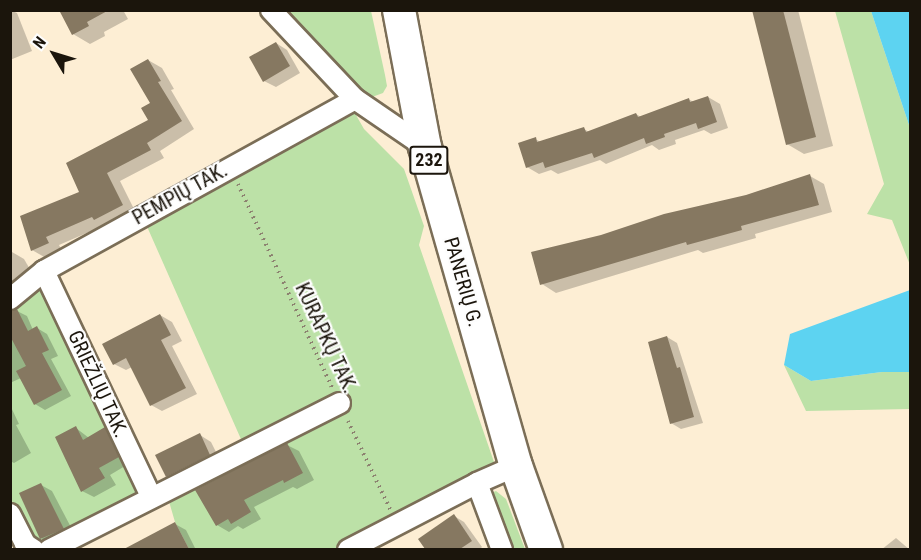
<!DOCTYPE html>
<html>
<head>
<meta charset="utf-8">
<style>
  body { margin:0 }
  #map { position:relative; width:921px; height:560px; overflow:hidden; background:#fdeed4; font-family:"Roboto Condensed",sans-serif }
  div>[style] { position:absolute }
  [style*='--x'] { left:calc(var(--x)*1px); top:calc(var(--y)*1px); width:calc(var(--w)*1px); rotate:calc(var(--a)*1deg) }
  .green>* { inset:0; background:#bce1a7 }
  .water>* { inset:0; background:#5dd3f1 }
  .shadow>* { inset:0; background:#0003 }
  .building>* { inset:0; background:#867861 }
  .path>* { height:4px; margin-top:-2px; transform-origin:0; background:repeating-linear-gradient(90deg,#8c8170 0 1.5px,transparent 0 6px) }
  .roads { filter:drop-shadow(2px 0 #7b6e57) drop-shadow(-2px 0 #7b6e57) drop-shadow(0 2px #7b6e57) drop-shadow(0 -2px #7b6e57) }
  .minor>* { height:20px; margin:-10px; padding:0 10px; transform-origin:10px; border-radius:10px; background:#fff }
  .primary>* { height:32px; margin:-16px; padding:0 16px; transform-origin:16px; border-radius:16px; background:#fff }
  span { translate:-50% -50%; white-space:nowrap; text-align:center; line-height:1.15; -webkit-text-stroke:4.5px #fdfdfd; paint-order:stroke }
  .shield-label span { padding:2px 4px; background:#fdfdfd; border:2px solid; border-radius:4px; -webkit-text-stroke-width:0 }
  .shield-label { font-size:18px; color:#1b150c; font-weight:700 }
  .street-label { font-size:20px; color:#1b150c }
  .frame { position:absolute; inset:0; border:12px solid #1b150c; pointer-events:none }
  .north { position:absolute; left:24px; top:24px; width:60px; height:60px; -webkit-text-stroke:4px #fdfdfd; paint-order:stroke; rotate:308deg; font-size:16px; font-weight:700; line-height:24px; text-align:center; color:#1b150c }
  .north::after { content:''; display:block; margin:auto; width:21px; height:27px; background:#1b150c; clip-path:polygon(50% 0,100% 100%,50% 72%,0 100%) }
</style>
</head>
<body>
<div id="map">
  <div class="green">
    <i style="clip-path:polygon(288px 11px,371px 11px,385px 75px,387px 86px,383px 93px,372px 97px,363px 92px)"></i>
    <i style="clip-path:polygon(835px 11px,871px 11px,910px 128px,910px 265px,892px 220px,867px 214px,884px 184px)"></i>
    <i style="clip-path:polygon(352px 108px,364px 129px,404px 169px,424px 226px,419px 245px,494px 462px,488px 469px,336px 549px,189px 549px,175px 522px,168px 498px,248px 455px,145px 222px)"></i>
    <i style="clip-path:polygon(38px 283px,47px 288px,142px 488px,137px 496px,42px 549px,30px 542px,11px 499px,10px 304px)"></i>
    <i style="clip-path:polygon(784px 365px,811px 381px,882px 372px,910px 372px,910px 409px,806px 411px)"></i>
    <i style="clip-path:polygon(496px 491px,506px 499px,525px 549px,512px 549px,491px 493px)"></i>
  </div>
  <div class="water">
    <i style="clip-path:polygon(871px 11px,910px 11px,910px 128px)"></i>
    <i style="clip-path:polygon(910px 290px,910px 372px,882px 372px,811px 381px,784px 365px,790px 334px)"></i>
  </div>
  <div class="shadow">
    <i style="clip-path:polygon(10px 10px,17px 13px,32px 51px,10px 60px)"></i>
    <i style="clip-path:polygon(61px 10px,123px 10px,128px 19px,104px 32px,105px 36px,90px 44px,73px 34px)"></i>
    <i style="clip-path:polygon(753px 10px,798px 10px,833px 146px,804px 154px,787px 144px)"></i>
    <i style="clip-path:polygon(276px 43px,287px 50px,300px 73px,276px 87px,264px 81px)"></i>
    <i style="clip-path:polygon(148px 60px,162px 68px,174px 89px,171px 90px,194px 129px,160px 151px,164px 158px,120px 181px,136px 213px,108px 227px,105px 225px,59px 245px,62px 251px,46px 258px,32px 250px,81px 192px,150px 121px,152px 104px)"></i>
    <i style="clip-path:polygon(708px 97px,720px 104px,728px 128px,711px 134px,704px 130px,675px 140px,676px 144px,659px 150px,652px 145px,606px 164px,600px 160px,558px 174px,551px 170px,539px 174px,527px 167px,535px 139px,541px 142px,584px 129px,589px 132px,636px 114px,641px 117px,688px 99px,694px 102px)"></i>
    <i style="clip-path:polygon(810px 176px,824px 184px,832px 212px,755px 234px,756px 238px,703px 253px,698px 250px,556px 293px,542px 284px,746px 196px)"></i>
    <i style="clip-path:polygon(12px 252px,24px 259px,35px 278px,10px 294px)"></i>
    <i style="clip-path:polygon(17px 311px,27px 316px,33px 330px,37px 328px,47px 334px,58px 356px,51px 359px,71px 396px,45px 410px,35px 404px,21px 378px,10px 383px,10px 314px)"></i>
    <i style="clip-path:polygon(160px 315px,172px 322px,182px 341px,172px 346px,197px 394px,162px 411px,151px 405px,132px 367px,126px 370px,114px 364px)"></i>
    <i style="clip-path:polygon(667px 337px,677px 343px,703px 423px,681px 429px,671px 423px)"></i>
    <i style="clip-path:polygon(10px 405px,19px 424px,16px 425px,31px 453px,14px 463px,10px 461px)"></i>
    <i style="clip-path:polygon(76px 428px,89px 438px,105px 429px,117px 436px,130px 463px,110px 475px,116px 485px,94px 497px,82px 491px)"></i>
    <i style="clip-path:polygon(200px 435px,211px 442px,221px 462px,179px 483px,167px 476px)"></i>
    <i style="clip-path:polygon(287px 445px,299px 451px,314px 480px,297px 489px,293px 487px,254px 507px,261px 519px,243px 529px,238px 526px,229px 532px,217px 525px)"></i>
    <i style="clip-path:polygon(41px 485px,52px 491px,75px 535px,52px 545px,41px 538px)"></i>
    <i style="clip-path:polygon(454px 516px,464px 522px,482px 547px,479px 550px,427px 550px,420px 540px)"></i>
    <i style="clip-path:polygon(175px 524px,186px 530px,196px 550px,127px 550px)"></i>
    <i style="clip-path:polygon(896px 538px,910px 550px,881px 550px)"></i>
  </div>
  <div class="building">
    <i style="clip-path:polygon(59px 10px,109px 10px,87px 22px,89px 26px,72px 35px)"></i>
    <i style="clip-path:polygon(752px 10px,783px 10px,816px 137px,786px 145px)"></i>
    <i style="clip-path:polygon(276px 42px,290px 66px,263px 82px,249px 57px)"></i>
    <i style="clip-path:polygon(148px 59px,161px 81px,158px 82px,182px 121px,147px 143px,151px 150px,107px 173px,123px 205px,94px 220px,92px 217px,46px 237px,49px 243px,31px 251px,20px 216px,79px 192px,66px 163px,148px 120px,141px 108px,150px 103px,130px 69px)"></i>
    <i style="clip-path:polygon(708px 96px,717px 122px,698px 129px,696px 123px,664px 134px,665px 137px,646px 144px,644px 138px,594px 158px,592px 153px,545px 168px,543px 162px,526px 168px,518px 143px,536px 137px,537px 142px,584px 127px,586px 132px,636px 113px,638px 117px,689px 98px,690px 102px)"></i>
    <i style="clip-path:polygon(810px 174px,819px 205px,741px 226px,742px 230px,687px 245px,686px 242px,540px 285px,531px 252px,601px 235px,664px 214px,746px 195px)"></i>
    <i style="clip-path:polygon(17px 309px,28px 331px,37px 326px,49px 350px,42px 353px,62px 390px,34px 405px,16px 371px,26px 366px,10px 336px,10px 311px)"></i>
    <i style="clip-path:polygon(160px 314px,171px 335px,161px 340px,186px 388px,150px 406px,126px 358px,113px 365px,102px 344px)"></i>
    <i style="clip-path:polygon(667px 336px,677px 368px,680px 367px,694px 417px,670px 424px,648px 342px)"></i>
    <i style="clip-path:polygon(76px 426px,83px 440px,105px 427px,119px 457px,99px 468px,105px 478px,81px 492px,55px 437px)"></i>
    <i style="clip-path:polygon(200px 433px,210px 455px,166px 477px,155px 455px)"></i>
    <i style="clip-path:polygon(287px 443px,303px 473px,284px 483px,283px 480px,244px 500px,251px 512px,231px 524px,228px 519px,216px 526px,195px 490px)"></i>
    <i style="clip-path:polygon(41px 483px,64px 529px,40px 539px,19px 493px)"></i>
    <i style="clip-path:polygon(454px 514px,472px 541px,460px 549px,425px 549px,418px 539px)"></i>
    <i style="clip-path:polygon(175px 522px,189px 549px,124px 549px)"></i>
  </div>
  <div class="path">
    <i style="--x:238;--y:184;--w:224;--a:65.2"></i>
    <i style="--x:348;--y:421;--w:98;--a:64.5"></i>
  </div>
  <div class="roads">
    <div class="minor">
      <i style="--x:271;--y:10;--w:122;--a:46.7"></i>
      <i style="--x:355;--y:99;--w:85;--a:34.4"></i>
      <i style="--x:44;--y:271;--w:251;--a:64.6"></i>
      <i style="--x:10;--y:299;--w:44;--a:-39.5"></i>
      <i style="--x:44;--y:271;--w:355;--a:-28.9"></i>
      <i style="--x:477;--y:483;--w:72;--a:69.5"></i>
      <i style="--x:10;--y:514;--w:34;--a:63"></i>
      <i style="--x:25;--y:544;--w:11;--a:34"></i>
      <i style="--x:49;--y:550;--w:326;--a:-26.8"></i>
      <i style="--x:348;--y:550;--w:145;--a:-27.4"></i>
      <i style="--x:477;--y:483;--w:43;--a:-23.6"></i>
    </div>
    <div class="primary">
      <i style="--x:399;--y:10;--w:139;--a:79.3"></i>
      <i style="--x:425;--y:147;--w:332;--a:74.1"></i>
      <i style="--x:516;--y:466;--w:89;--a:70.3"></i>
    </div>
  </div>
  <div class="shield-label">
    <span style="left:429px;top:160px">232</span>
  </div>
  <div class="street-label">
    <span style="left:180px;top:194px;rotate:-29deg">PEMPIŲ TAK.</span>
    <span style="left:463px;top:282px;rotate:74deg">PANERIŲ G.</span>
    <span style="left:326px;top:338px;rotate:65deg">KURAPKŲ TAK.</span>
    <span style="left:98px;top:384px;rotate:65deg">GRIEŽLIŲ TAK.</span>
  </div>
  <div class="frame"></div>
  <div class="north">N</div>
</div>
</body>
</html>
